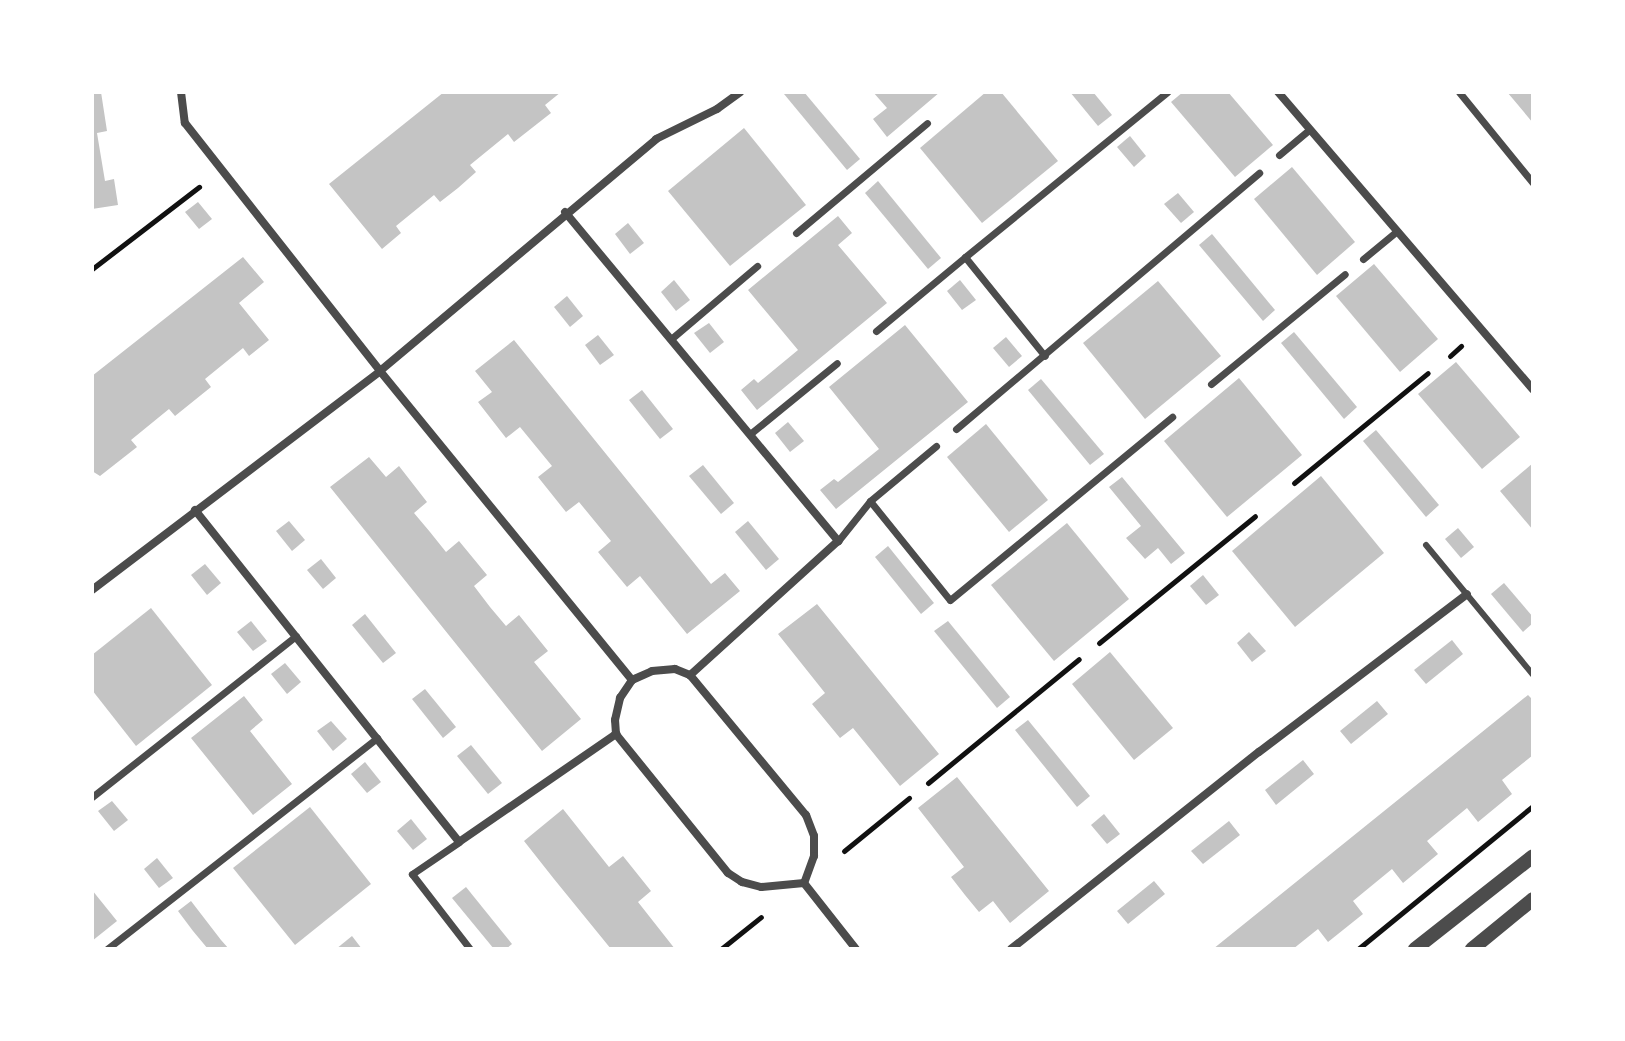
<!DOCTYPE html>
<html>
<head>
<meta charset="utf-8">
<style>
  body { margin:0 }
  #map { position:relative; width:1625px; height:1041px; overflow:hidden; background:#fff; font-family:Mulish,sans-serif }
  div>[style] { position:absolute }
  [style*='--x'] { left:calc(var(--x)*1px); top:calc(var(--y)*1px); width:calc(var(--w)*1px); rotate:calc(var(--a)*1deg) }
  .building>* { inset:0; background:#c4c4c4 }
  .path>* { height:5px; margin:-2.5px; padding:0 2.5px; transform-origin:2.5px; border-radius:2.5px; background:#111 }
  .service>* { height:6px; margin:-3px; padding:0 3px; transform-origin:3px; border-radius:3px; background:#4c4c4c }
  .pedestrian>* { height:7px; margin:-3.5px; padding:0 3.5px; transform-origin:3.5px; border-radius:3.5px; background:#4c4c4c }
  .minor>* { height:8px; margin:-4px; padding:0 4px; transform-origin:4px; border-radius:4px; background:#4c4c4c }
  .tertiary>* { height:14px; margin:-7px; padding:0 7px; transform-origin:7px; border-radius:7px; background:#4c4c4c }
  span { translate:-50% -50%; white-space:nowrap; text-align:center; line-height:1.15; -webkit-text-stroke:7px #fff; paint-order:stroke }
  .frame { position:absolute; inset:0; border:94px solid #fff; pointer-events:none }
</style>
</head>
<body>
<div id="map">
  <div class="building">
    <i style="clip-path:polygon(92px 92px,101px 92px,107px 131px,97px 133px,105px 181px,114px 179px,118px 205px,92px 209px)"></i>
    <i style="clip-path:polygon(444px 92px,561px 92px,545px 105px,551px 113px,514px 142px,508px 134px,470px 165px,476px 172px,458px 188px,440px 202px,434px 195px,396px 226px,401px 233px,382px 249px,329px 184px)"></i>
    <i style="clip-path:polygon(787px 92px,804px 92px,860px 159px,847px 170px,784px 94px)"></i>
    <i style="clip-path:polygon(873px 92px,940px 92px,887px 137px,873px 119px,887px 108px)"></i>
    <i style="clip-path:polygon(986px 92px,1001px 92px,1058px 161px,982px 223px,920px 148px)"></i>
    <i style="clip-path:polygon(1070px 92px,1093px 92px,1112px 115px,1098px 126px)"></i>
    <i style="clip-path:polygon(1183px 92px,1228px 92px,1273px 145px,1235px 177px,1171px 102px)"></i>
    <i style="clip-path:polygon(1507px 92px,1533px 92px,1533px 123px,1513px 99px)"></i>
    <i style="clip-path:polygon(744px 128px,806px 205px,730px 266px,668px 191px)"></i>
    <i style="clip-path:polygon(1130px 136px,1146px 156px,1134px 167px,1117px 147px)"></i>
    <i style="clip-path:polygon(1292px 167px,1355px 242px,1317px 275px,1254px 199px)"></i>
    <i style="clip-path:polygon(878px 181px,941px 258px,928px 269px,865px 193px)"></i>
    <i style="clip-path:polygon(1178px 193px,1194px 212px,1181px 223px,1164px 204px)"></i>
    <i style="clip-path:polygon(198px 202px,212px 219px,199px 229px,185px 212px)"></i>
    <i style="clip-path:polygon(838px 216px,852px 233px,838px 245px,887px 303px,757px 410px,741px 390px,754px 379px,758px 383px,798px 350px,748px 290px)"></i>
    <i style="clip-path:polygon(628px 223px,644px 243px,630px 254px,615px 234px)"></i>
    <i style="clip-path:polygon(1212px 234px,1275px 310px,1263px 321px,1199px 245px)"></i>
    <i style="clip-path:polygon(243px 257px,264px 282px,239px 303px,269px 340px,249px 356px,243px 348px,205px 379px,211px 387px,175px 416px,169px 409px,131px 440px,137px 447px,100px 476px,92px 471px,92px 376px)"></i>
    <i style="clip-path:polygon(1374px 264px,1438px 339px,1400px 372px,1336px 296px)"></i>
    <i style="clip-path:polygon(674px 280px,690px 300px,676px 311px,661px 292px)"></i>
    <i style="clip-path:polygon(960px 280px,976px 300px,962px 310px,947px 291px)"></i>
    <i style="clip-path:polygon(1158px 281px,1221px 356px,1145px 419px,1083px 343px)"></i>
    <i style="clip-path:polygon(567px 296px,583px 316px,570px 327px,554px 307px)"></i>
    <i style="clip-path:polygon(709px 323px,724px 342px,710px 353px,694px 333px)"></i>
    <i style="clip-path:polygon(905px 325px,968px 402px,836px 509px,820px 490px,834px 479px,838px 482px,879px 449px,829px 387px)"></i>
    <i style="clip-path:polygon(1294px 332px,1357px 407px,1344px 419px,1281px 343px)"></i>
    <i style="clip-path:polygon(598px 335px,614px 355px,600px 365px,585px 345px)"></i>
    <i style="clip-path:polygon(1006px 337px,1022px 356px,1009px 367px,993px 348px)"></i>
    <i style="clip-path:polygon(514px 340px,711px 584px,725px 573px,740px 591px,687px 634px,640px 576px,627px 587px,598px 552px,611px 541px,579px 502px,566px 512px,538px 477px,552px 466px,520px 427px,506px 438px,478px 402px,492px 392px,475px 371px)"></i>
    <i style="clip-path:polygon(1456px 362px,1520px 437px,1482px 469px,1418px 394px)"></i>
    <i style="clip-path:polygon(1239px 378px,1302px 455px,1227px 517px,1164px 441px)"></i>
    <i style="clip-path:polygon(1041px 379px,1104px 454px,1090px 465px,1028px 390px)"></i>
    <i style="clip-path:polygon(642px 390px,673px 429px,660px 439px,629px 400px)"></i>
    <i style="clip-path:polygon(788px 422px,804px 441px,790px 452px,775px 433px)"></i>
    <i style="clip-path:polygon(986px 424px,1048px 500px,1009px 532px,947px 457px)"></i>
    <i style="clip-path:polygon(1376px 430px,1439px 505px,1426px 517px,1363px 441px)"></i>
    <i style="clip-path:polygon(369px 457px,386px 477px,399px 466px,427px 502px,414px 513px,430px 532px,446px 552px,459px 541px,487px 575px,474px 586px,490px 607px,506px 626px,519px 615px,548px 651px,534px 662px,581px 719px,542px 751px,330px 487px)"></i>
    <i style="clip-path:polygon(1533px 463px,1533px 530px,1500px 491px)"></i>
    <i style="clip-path:polygon(703px 465px,734px 503px,721px 514px,689px 476px)"></i>
    <i style="clip-path:polygon(1321px 476px,1384px 553px,1295px 627px,1232px 551px)"></i>
    <i style="clip-path:polygon(1122px 477px,1185px 553px,1171px 564px,1158px 548px,1145px 559px,1126px 538px,1141px 526px,1109px 487px)"></i>
    <i style="clip-path:polygon(289px 521px,305px 540px,292px 551px,276px 531px)"></i>
    <i style="clip-path:polygon(748px 521px,779px 559px,766px 570px,735px 532px)"></i>
    <i style="clip-path:polygon(1067px 523px,1129px 599px,1054px 661px,991px 585px)"></i>
    <i style="clip-path:polygon(1458px 528px,1474px 547px,1461px 558px,1445px 539px)"></i>
    <i style="clip-path:polygon(888px 546px,934px 603px,921px 614px,875px 557px)"></i>
    <i style="clip-path:polygon(321px 559px,336px 578px,323px 589px,307px 570px)"></i>
    <i style="clip-path:polygon(205px 564px,221px 583px,207px 595px,191px 575px)"></i>
    <i style="clip-path:polygon(1203px 575px,1219px 595px,1206px 605px,1190px 586px)"></i>
    <i style="clip-path:polygon(1504px 583px,1533px 617px,1533px 623px,1523px 632px,1491px 594px)"></i>
    <i style="clip-path:polygon(817px 604px,939px 754px,900px 786px,853px 728px,840px 738px,812px 704px,825px 693px,778px 634px)"></i>
    <i style="clip-path:polygon(151px 608px,212px 685px,136px 746px,92px 690px,92px 655px)"></i>
    <i style="clip-path:polygon(365px 614px,396px 653px,383px 663px,352px 625px)"></i>
    <i style="clip-path:polygon(251px 621px,267px 641px,253px 651px,237px 632px)"></i>
    <i style="clip-path:polygon(948px 621px,1010px 697px,997px 708px,934px 631px)"></i>
    <i style="clip-path:polygon(1249px 632px,1266px 651px,1252px 662px,1237px 643px)"></i>
    <i style="clip-path:polygon(1452px 640px,1463px 654px,1426px 684px,1414px 670px)"></i>
    <i style="clip-path:polygon(1110px 652px,1173px 728px,1134px 760px,1072px 684px)"></i>
    <i style="clip-path:polygon(285px 663px,301px 682px,287px 694px,271px 674px)"></i>
    <i style="clip-path:polygon(425px 689px,456px 727px,443px 738px,412px 699px)"></i>
    <i style="clip-path:polygon(1528px 695px,1533px 700px,1533px 755px,1502px 780px,1512px 794px,1478px 822px,1467px 808px,1427px 841px,1438px 854px,1403px 883px,1392px 869px,1353px 901px,1363px 914px,1328px 942px,1318px 929px,1293px 949px,1213px 949px)"></i>
    <i style="clip-path:polygon(244px 696px,263px 720px,250px 731px,292px 784px,253px 815px,191px 738px)"></i>
    <i style="clip-path:polygon(1377px 701px,1388px 714px,1351px 744px,1340px 731px)"></i>
    <i style="clip-path:polygon(1028px 720px,1090px 796px,1077px 807px,1015px 730px)"></i>
    <i style="clip-path:polygon(331px 721px,347px 739px,333px 751px,317px 731px)"></i>
    <i style="clip-path:polygon(471px 745px,502px 783px,488px 794px,457px 756px)"></i>
    <i style="clip-path:polygon(1303px 760px,1314px 774px,1276px 805px,1265px 790px)"></i>
    <i style="clip-path:polygon(365px 762px,381px 782px,367px 793px,351px 774px)"></i>
    <i style="clip-path:polygon(957px 777px,1049px 891px,1010px 923px,993px 901px,979px 912px,965px 895px,951px 877px,964px 867px,918px 808px)"></i>
    <i style="clip-path:polygon(112px 801px,128px 820px,114px 831px,98px 811px)"></i>
    <i style="clip-path:polygon(310px 807px,371px 884px,295px 945px,233px 868px)"></i>
    <i style="clip-path:polygon(563px 809px,609px 867px,623px 856px,651px 891px,638px 902px,675px 949px,611px 949px,554px 879px,524px 841px)"></i>
    <i style="clip-path:polygon(1104px 814px,1120px 834px,1107px 844px,1091px 825px)"></i>
    <i style="clip-path:polygon(411px 819px,427px 839px,413px 850px,397px 831px)"></i>
    <i style="clip-path:polygon(1229px 821px,1240px 835px,1203px 864px,1191px 851px)"></i>
    <i style="clip-path:polygon(157px 858px,173px 878px,159px 888px,144px 869px)"></i>
    <i style="clip-path:polygon(1154px 881px,1165px 894px,1128px 924px,1117px 911px)"></i>
    <i style="clip-path:polygon(466px 887px,512px 944px,506px 949px,494px 949px,452px 898px)"></i>
    <i style="clip-path:polygon(92px 890px,117px 921px,92px 941px)"></i>
    <i style="clip-path:polygon(191px 901px,221px 940px,229px 949px,208px 949px,193px 931px,178px 911px)"></i>
    <i style="clip-path:polygon(352px 936px,362px 949px,336px 949px)"></i>
  </div>
  <div class="path">
    <i style="--x:92;--y:269;--w:135;--a:-37.5"></i>
    <i style="--x:1450;--y:356;--w:15;--a:-42"></i>
    <i style="--x:1294;--y:483;--w:173;--a:-39.4"></i>
    <i style="--x:1099;--y:643;--w:201;--a:-39.1"></i>
    <i style="--x:928;--y:783;--w:195;--a:-39.4"></i>
    <i style="--x:844;--y:851;--w:84;--a:-39.2"></i>
    <i style="--x:721;--y:949;--w:51;--a:-38.7"></i>
    <i style="--x:1358;--y:949;--w:226;--a:-39.3"></i>
    <i style="--x:1532;--y:949;--w:1;--a:-45"></i>
  </div>
  <div class="service">
    <i style="--x:1426;--y:545;--w:168;--a:50.5"></i>
  </div>
  <div class="pedestrian">
    <i style="--x:1459;--y:92;--w:117;--a:50.9"></i>
    <i style="--x:1279;--y:155;--w:40;--a:-40"></i>
    <i style="--x:796;--y:233;--w:171;--a:-40"></i>
    <i style="--x:965;--y:257;--w:261;--a:-39.2"></i>
    <i style="--x:1363;--y:259;--w:44;--a:-39.5"></i>
    <i style="--x:876;--y:331;--w:116;--a:-39.7"></i>
    <i style="--x:965;--y:257;--w:127;--a:51.1"></i>
    <i style="--x:671;--y:339;--w:113;--a:-40.3"></i>
    <i style="--x:1211;--y:384;--w:173;--a:-39.4"></i>
    <i style="--x:956;--y:429;--w:397;--a:-40.2"></i>
    <i style="--x:750;--y:434;--w:112;--a:-39.2"></i>
    <i style="--x:870;--y:501;--w:86;--a:-39.8"></i>
    <i style="--x:838;--y:541;--w:51;--a:-51.3"></i>
    <i style="--x:870;--y:501;--w:127;--a:51.1"></i>
    <i style="--x:950;--y:600;--w:288;--a:-39.5"></i>
    <i style="--x:92;--y:797;--w:260;--a:-38.3"></i>
    <i style="--x:459;--y:842;--w:57;--a:145.8"></i>
    <i style="--x:412;--y:874;--w:95;--a:52.3"></i>
    <i style="--x:107;--y:949;--w:343;--a:-38"></i>
  </div>
  <div class="minor">
    <i style="--x:181;--y:92;--w:31;--a:83"></i>
    <i style="--x:185;--y:123;--w:315;--a:51.8"></i>
    <i style="--x:380;--y:371;--w:399;--a:50.8"></i>
    <i style="--x:1278;--y:92;--w:392;--a:49.4"></i>
    <i style="--x:565;--y:212;--w:428;--a:50.3"></i>
    <i style="--x:838;--y:541;--w:200;--a:137.8"></i>
    <i style="--x:195;--y:510;--w:424;--a:51.5"></i>
    <i style="--x:459;--y:842;--w:191;--a:-34.5"></i>
    <i style="--x:92;--y:590;--w:362;--a:-37.2"></i>
    <i style="--x:380;--y:371;--w:361;--a:-40"></i>
    <i style="--x:656;--y:139;--w:68;--a:-26.2"></i>
    <i style="--x:717;--y:109;--w:29;--a:-36"></i>
    <i style="--x:675;--y:669;--w:16;--a:22"></i>
    <i style="--x:690;--y:675;--w:182;--a:50.4"></i>
    <i style="--x:806;--y:815;--w:22;--a:69"></i>
    <i style="--x:814;--y:836;--w:20;--a:90"></i>
    <i style="--x:814;--y:856;--w:29;--a:110"></i>
    <i style="--x:804;--y:883;--w:43;--a:174.7"></i>
    <i style="--x:761;--y:887;--w:20;--a:-165"></i>
    <i style="--x:742;--y:882;--w:17;--a:-147"></i>
    <i style="--x:728;--y:873;--w:179;--a:-128.9"></i>
    <i style="--x:616;--y:734;--w:14;--a:-94"></i>
    <i style="--x:615;--y:720;--w:23;--a:-77"></i>
    <i style="--x:620;--y:698;--w:22;--a:-56"></i>
    <i style="--x:632;--y:680;--w:22;--a:-24"></i>
    <i style="--x:652;--y:671;--w:23;--a:-5"></i>
    <i style="--x:804;--y:883;--w:84;--a:51.8"></i>
    <i style="--x:1011;--y:949;--w:317;--a:-38.5"></i>
    <i style="--x:1259;--y:752;--w:261;--a:-37.2"></i>
  </div>
  <div class="tertiary">
    <i style="--x:1415;--y:949;--w:150;--a:-38.2"></i>
    <i style="--x:1472;--y:949;--w:79;--a:-39.3"></i>
  </div>
  <div class="frame"></div>
</div>
</body>
</html>
